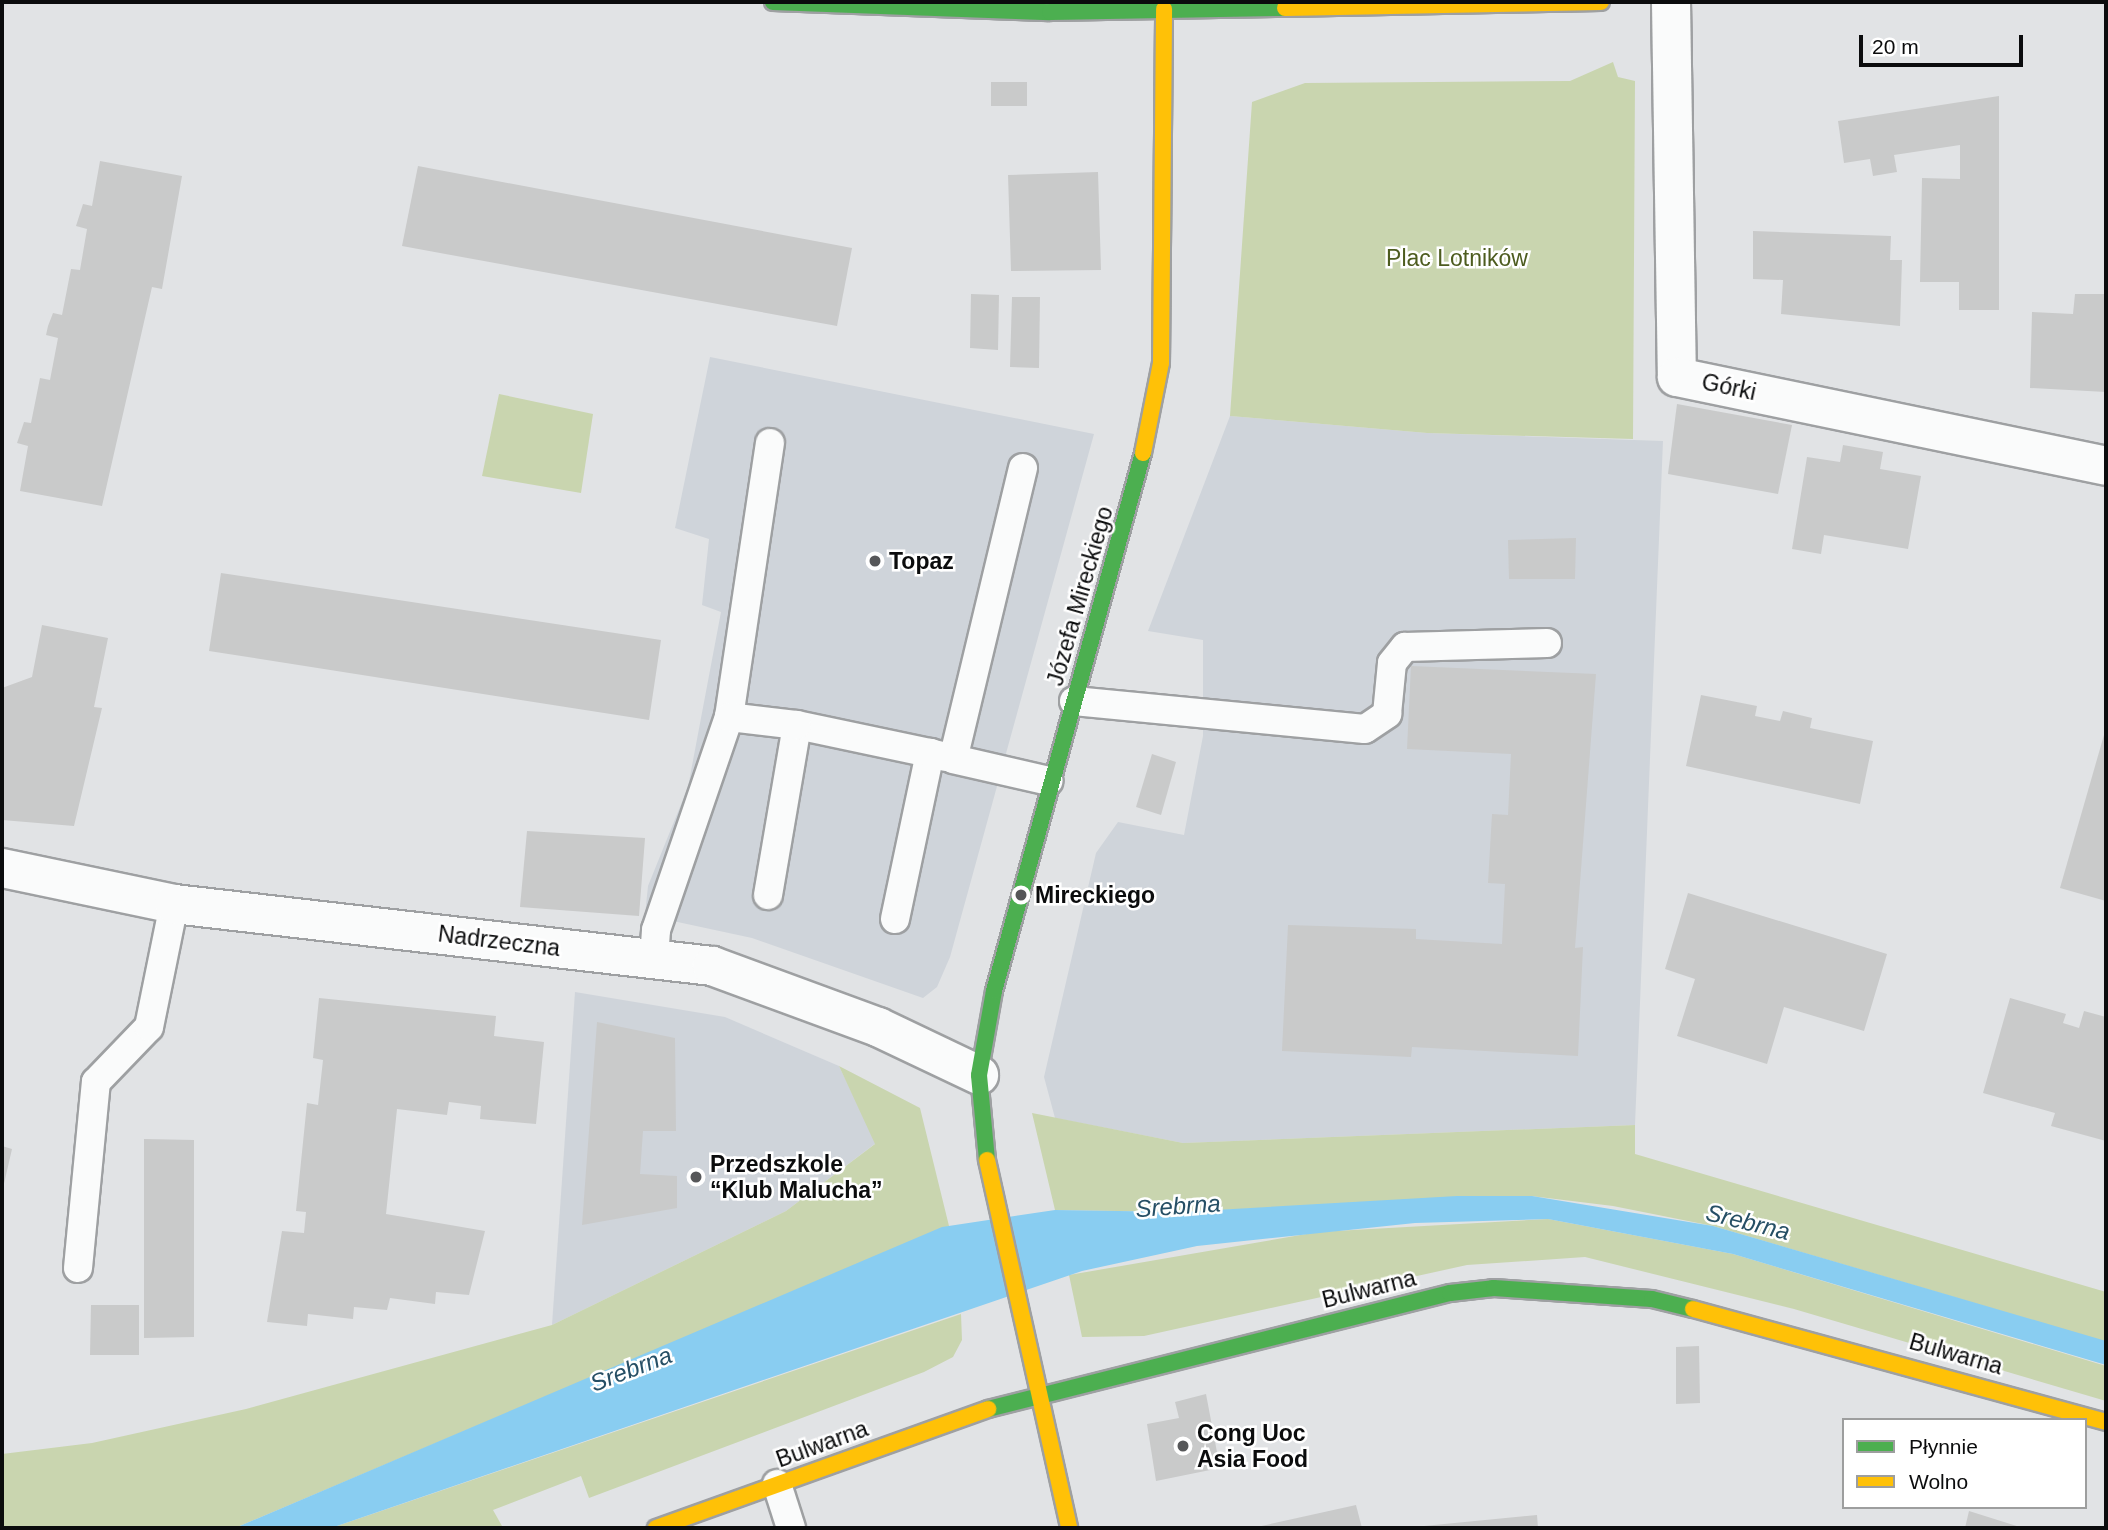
<!DOCTYPE html>
<html>
<head>
<meta charset="utf-8">
<style>
  body { margin:0 }
  #map { position:relative; width:2108px; height:1530px; overflow:hidden; background:#e1e3e5; font-family:Helvetica,sans-serif }
  div>[style] { position:absolute }
  [style*='--x'] { left:calc(var(--x)*1px); top:calc(var(--y)*1px); width:calc(var(--w)*1px); rotate:calc(var(--a)*1deg) }
  .built>* { inset:0; background:#cfd4da }
  .green>* { inset:0; background:#c9d5af }
  .water>* { inset:0; background:#89cdf1 }
  .building>* { inset:0; background:#c9caca }
  .roads { filter:drop-shadow(2px 0 #9ea0a2) drop-shadow(-2px 0 #9ea0a2) drop-shadow(0 2px #9ea0a2) drop-shadow(0 -2px #9ea0a2) }
  .lane>* { height:28px; margin:-14px; padding:0 14px; transform-origin:14px; border-radius:14px; background:#fafbfb }
  .street>* { height:38px; margin:-19px; padding:0 19px; transform-origin:19px; border-radius:19px; background:#fafbfb }
  .fast>* { height:16px; margin:-8px; padding:0 8px; transform-origin:8px; border-radius:8px; background:#4caf50 }
  .slow>* { height:16px; margin:-8px; padding:0 8px; transform-origin:8px; border-radius:8px; background:#ffc107 }
  .dots>* { width:19px; height:19px; translate:-50% -50%; box-sizing:border-box; border:4px solid #fff; border-radius:50% }
  span { translate:-50% -50%; white-space:nowrap; text-align:center; line-height:1.15; -webkit-text-stroke:5px #fff; paint-order:stroke }
  .park-label { font-size:23px; color:#4d5c1f }
  .street-label { font-size:23px; color:#0b0c0d }
  .poi-label { font-size:23px; color:#0b0c0d; font-weight:700 }
  .left { translate:0 -50%; text-align:left }
  .water-label { font-size:24px; color:#264f65; font-style:italic }
  .frame { position:absolute; inset:0; border:4px solid #0b0c0d; pointer-events:none }
  .legend { position:absolute; left:1842px; top:1418px; width:245px; height:91px; box-sizing:border-box; background:#fff; border:2px solid #9d9e9e; margin:0; padding:9px 12px; list-style:none; font-size:21px; color:#0b0c0d }
  .legend li { display:flex; align-items:center; gap:14px; height:35px }
  .legend b { width:35px; border:2px solid #9d9e9e }
  .scale { position:absolute; left:1859px; top:35px; width:164px; height:32px; box-sizing:border-box; border:4px solid #0b0c0d; border-top:0; padding-left:9px; font-size:21px; line-height:24px; white-space:nowrap; color:#0b0c0d; -webkit-text-stroke:5px #fff; paint-order:stroke }
</style>
</head>
<body>
<div id="map">
  <div class="built">
    <i style="clip-path:polygon(710px 357px,1094px 434px,950px 957px,937px 987px,923px 998px,752px 938px,645px 915px,648px 886px,688px 787px,721px 612px,702px 605px,709px 539px,675px 528px)"></i>
    <i style="clip-path:polygon(1230px 416px,1427px 433px,1663px 441px,1635px 1125px,1183px 1143px,1055px 1118px,1044px 1077px,1096px 853px,1118px 822px,1184px 835px,1203px 736px,1203px 640px,1148px 631px)"></i>
    <i style="clip-path:polygon(575px 992px,725px 1017px,839px 1066px,876px 1143px,786px 1211px,552px 1325px)"></i>
  </div>
  <div class="green">
    <i style="clip-path:polygon(1613px 62px,1618px 77px,1635px 81px,1633px 439px,1427px 433px,1230px 416px,1252px 102px,1305px 83px,1570px 81px)"></i>
    <i style="clip-path:polygon(499px 394px,593px 414px,581px 493px,482px 476px)"></i>
    <i style="clip-path:polygon(839px 1066px,920px 1108px,949px 1226px,235px 1528px,2px 1528px,2px 1454px,92px 1443px,246px 1409px,552px 1325px,786px 1211px,875px 1144px)"></i>
    <i style="clip-path:polygon(1032px 1113px,1183px 1143px,1635px 1125px,1635px 1154px,2106px 1292px,2106px 1342px,1713px 1226px,1613px 1206px,1531px 1196px,1181px 1212px,1055px 1210px)"></i>
    <i style="clip-path:polygon(1548px 1219px,1733px 1254px,2106px 1366px,2106px 1401px,1794px 1309px,1585px 1257px,1467px 1265px,1144px 1336px,1082px 1337px,1069px 1275px,1318px 1232px)"></i>
    <i style="clip-path:polygon(961px 1314px,962px 1340px,953px 1357px,924px 1372px,589px 1498px,581px 1476px,493px 1510px,502px 1526px,497px 1528px,331px 1528px)"></i>
  </div>
  <div class="water">
    <i style="clip-path:polygon(1457px 1196px,1532px 1196px,1713px 1226px,2106px 1341px,2106px 1365px,1733px 1254px,1548px 1219px,1415px 1223px,1197px 1246px,1082px 1271px,331px 1528px,235px 1528px,942px 1227px,1055px 1210px,1181px 1212px)"></i>
  </div>
  <div class="building">
    <i style="clip-path:polygon(991px 82px,1027px 82px,1027px 106px,991px 106px)"></i>
    <i style="clip-path:polygon(1999px 96px,1999px 310px,1959px 310px,1959px 282px,1920px 282px,1922px 178px,1960px 179px,1960px 145px,1894px 155px,1897px 172px,1873px 176px,1870px 159px,1844px 163px,1838px 121px)"></i>
    <i style="clip-path:polygon(100px 161px,182px 176px,162px 289px,152px 287px,102px 506px,20px 491px,28px 446px,17px 443px,24px 422px,31px 423px,40px 378px,50px 380px,58px 338px,46px 335px,48px 326px,53px 313px,62px 315px,71px 269px,80px 270px,87px 229px,76px 226px,83px 204px,92px 206px)"></i>
    <i style="clip-path:polygon(418px 166px,852px 248px,837px 326px,402px 246px)"></i>
    <i style="clip-path:polygon(1098px 172px,1101px 270px,1011px 271px,1008px 175px)"></i>
    <i style="clip-path:polygon(1753px 231px,1891px 236px,1890px 260px,1902px 260px,1900px 326px,1781px 314px,1783px 280px,1753px 279px)"></i>
    <i style="clip-path:polygon(971px 294px,999px 295px,998px 350px,970px 348px)"></i>
    <i style="clip-path:polygon(2075px 294px,2106px 294px,2106px 392px,2030px 388px,2032px 312px,2073px 314px)"></i>
    <i style="clip-path:polygon(1012px 297px,1040px 297px,1039px 368px,1010px 367px)"></i>
    <i style="clip-path:polygon(1677px 404px,1792px 425px,1778px 494px,1668px 474px)"></i>
    <i style="clip-path:polygon(1843px 445px,1883px 452px,1880px 469px,1921px 476px,1908px 549px,1824px 535px,1821px 554px,1792px 549px,1807px 457px,1840px 462px)"></i>
    <i style="clip-path:polygon(1576px 538px,1575px 579px,1509px 579px,1508px 540px)"></i>
    <i style="clip-path:polygon(221px 573px,661px 640px,649px 720px,209px 651px)"></i>
    <i style="clip-path:polygon(42px 625px,108px 638px,94px 707px,102px 708px,74px 826px,2px 820px,2px 688px,32px 677px)"></i>
    <i style="clip-path:polygon(1411px 666px,1596px 674px,1575px 948px,1583px 947px,1578px 1056px,1412px 1047px,1411px 1057px,1282px 1051px,1288px 925px,1416px 929px,1416px 939px,1502px 944px,1505px 884px,1488px 883px,1492px 814px,1508px 815px,1511px 754px,1407px 749px)"></i>
    <i style="clip-path:polygon(1701px 695px,1757px 706px,1755px 716px,1780px 721px,1783px 711px,1812px 718px,1810px 728px,1873px 741px,1860px 804px,1686px 766px)"></i>
    <i style="clip-path:polygon(2106px 728px,2106px 901px,2060px 888px)"></i>
    <i style="clip-path:polygon(1152px 754px,1176px 762px,1161px 815px,1136px 807px)"></i>
    <i style="clip-path:polygon(527px 831px,645px 838px,639px 916px,520px 907px)"></i>
    <i style="clip-path:polygon(1688px 893px,1887px 954px,1864px 1031px,1784px 1007px,1767px 1064px,1677px 1036px,1695px 979px,1665px 969px)"></i>
    <i style="clip-path:polygon(319px 998px,496px 1016px,494px 1036px,544px 1042px,536px 1124px,480px 1119px,481px 1106px,449px 1102px,447px 1115px,397px 1109px,386px 1214px,485px 1231px,469px 1295px,436px 1292px,435px 1304px,390px 1298px,387px 1310px,354px 1307px,353px 1319px,308px 1314px,307px 1326px,267px 1322px,282px 1231px,304px 1233px,306px 1212px,296px 1211px,307px 1103px,318px 1105px,323px 1060px,313px 1058px)"></i>
    <i style="clip-path:polygon(2010px 998px,2066px 1014px,2063px 1023px,2079px 1028px,2084px 1011px,2106px 1017px,2106px 1141px,2051px 1126px,2055px 1113px,1983px 1093px)"></i>
    <i style="clip-path:polygon(597px 1022px,675px 1038px,676px 1131px,643px 1131px,640px 1174px,677px 1176px,677px 1208px,582px 1225px)"></i>
    <i style="clip-path:polygon(144px 1139px,194px 1140px,194px 1337px,144px 1338px)"></i>
    <i style="clip-path:polygon(2px 1146px,12px 1149px,3px 1188px,2px 1188px)"></i>
    <i style="clip-path:polygon(91px 1305px,139px 1305px,139px 1355px,90px 1355px)"></i>
    <i style="clip-path:polygon(1699px 1346px,1700px 1403px,1676px 1404px,1676px 1347px)"></i>
    <i style="clip-path:polygon(1206px 1394px,1220px 1468px,1156px 1481px,1147px 1424px,1179px 1418px,1175px 1402px)"></i>
    <i style="clip-path:polygon(1356px 1505px,1362px 1528px,1257px 1528px,1257px 1527px)"></i>
    <i style="clip-path:polygon(1969px 1511px,2023px 1528px,1965px 1528px)"></i>
    <i style="clip-path:polygon(1537px 1515px,1538px 1528px,1424px 1528px,1424px 1526px)"></i>
  </div>
  <div class="roads">
    <div class="lane">
      <i style="--x:1023;--y:468;--w:299;--a:103.5"></i>
      <i style="--x:953;--y:759;--w:98;--a:12.9"></i>
      <i style="--x:1074;--y:701;--w:292;--a:5.5"></i>
      <i style="--x:1365;--y:729;--w:27;--a:-34"></i>
      <i style="--x:1387;--y:714;--w:51;--a:-84.4"></i>
      <i style="--x:1392;--y:663;--w:21;--a:-51"></i>
      <i style="--x:1405;--y:647;--w:142;--a:-1.6"></i>
      <i style="--x:729;--y:717;--w:277;--a:-81.5"></i>
      <i style="--x:768;--y:895;--w:172;--a:-80.3"></i>
      <i style="--x:797;--y:725;--w:136;--a:11.9"></i>
      <i style="--x:895;--y:919;--w:170;--a:-78.1"></i>
      <i style="--x:930;--y:753;--w:16;--a:14"></i>
      <i style="--x:654;--y:959;--w:29;--a:-86"></i>
      <i style="--x:656;--y:930;--w:225;--a:-71.1"></i>
      <i style="--x:729;--y:717;--w:68;--a:6.7"></i>
      <i style="--x:78;--y:1268;--w:187;--a:-84.5"></i>
      <i style="--x:96;--y:1082;--w:76;--a:-46.1"></i>
      <i style="--x:149;--y:1027;--w:126;--a:-78.5"></i>
      <i style="--x:777;--y:1484;--w:46;--a:72.3"></i>
    </div>
    <div class="street">
      <i style="--x:1671;--y:2;--w:375;--a:89.1"></i>
      <i style="--x:1677;--y:377;--w:438;--a:11.7"></i>
      <i style="--x:2;--y:868;--w:176;--a:11.8"></i>
      <i style="--x:174;--y:904;--w:542;--a:6.57"></i>
      <i style="--x:712;--y:966;--w:177;--a:20.2"></i>
      <i style="--x:878;--y:1027;--w:112;--a:25.4"></i>
    </div>
    <div class="fast">
      <i style="--x:773;--y:2;--w:277;--a:2.1"></i>
      <i style="--x:1050;--y:12;--w:235;--a:-1"></i>
      <i style="--x:987;--y:1160;--w:85;--a:-95.4"></i>
      <i style="--x:979;--y:1075;--w:85;--a:-79.9"></i>
      <i style="--x:994;--y:991;--w:558;--a:-74.52"></i>
      <i style="--x:988;--y:1409;--w:476;--a:-14.1"></i>
      <i style="--x:1450;--y:1293;--w:44;--a:-6.5"></i>
      <i style="--x:1494;--y:1288;--w:158;--a:4"></i>
      <i style="--x:1652;--y:1299;--w:42;--a:13.7"></i>
    </div>
    <div class="slow">
      <i style="--x:1285;--y:8;--w:316;--a:-1.1"></i>
      <i style="--x:1143;--y:453;--w:92;--a:-78.7"></i>
      <i style="--x:1161;--y:363;--w:354;--a:-89.5"></i>
      <i style="--x:987;--y:1160;--w:377;--a:77.4"></i>
      <i style="--x:1693;--y:1309;--w:428;--a:15.3"></i>
      <i style="--x:656;--y:1528;--w:353;--a:-19.7"></i>
    </div>
  </div>
  <div class="dots">
    <i style="left:875px;top:561px;background:#565759"></i>
    <i style="left:1021px;top:895px;background:#565759"></i>
    <i style="left:696px;top:1177px;background:#565759"></i>
    <i style="left:1183px;top:1446px;background:#565759"></i>
  </div>
  <div class="park-label">
    <span style="left:1457px;top:258px">Plac Lotników</span>
  </div>
  <div class="street-label">
    <span style="left:1729px;top:387px;rotate:12deg">Górki</span>
    <span style="left:1080px;top:596px;rotate:-74deg">Józefa Mireckiego</span>
    <span style="left:499px;top:941px;rotate:7deg">Nadrzeczna</span>
    <span style="left:1369px;top:1289px;rotate:-14deg">Bulwarna</span>
    <span style="left:1956px;top:1354px;rotate:16deg">Bulwarna</span>
    <span style="left:822px;top:1444px;rotate:-20deg">Bulwarna</span>
  </div>
  <div class="poi-label">
    <span class="left" style="left:889px;top:561px">Topaz</span>
    <span class="left" style="left:1035px;top:895px">Mireckiego</span>
    <span class="left" style="left:710px;top:1177px">Przedszkole<br>“Klub Malucha”</span>
    <span class="left" style="left:1197px;top:1446px">Cong Uoc<br>Asia Food</span>
  </div>
  <div class="water-label">
    <span style="left:1178px;top:1206px;rotate:-4deg">Srebrna</span>
    <span style="left:1748px;top:1222px;rotate:14deg">Srebrna</span>
    <span style="left:631px;top:1369px;rotate:-21deg">Srebrna</span>
  </div>
  <div class="frame"></div>
  <ul class="legend">
  <li><b style="height:9px;background:#4caf50"></b>Płynnie</li>
  <li><b style="height:9px;background:#ffc107"></b>Wolno</li>
  </ul>
  <div class="scale">20 m</div>
</div>
</body>
</html>
